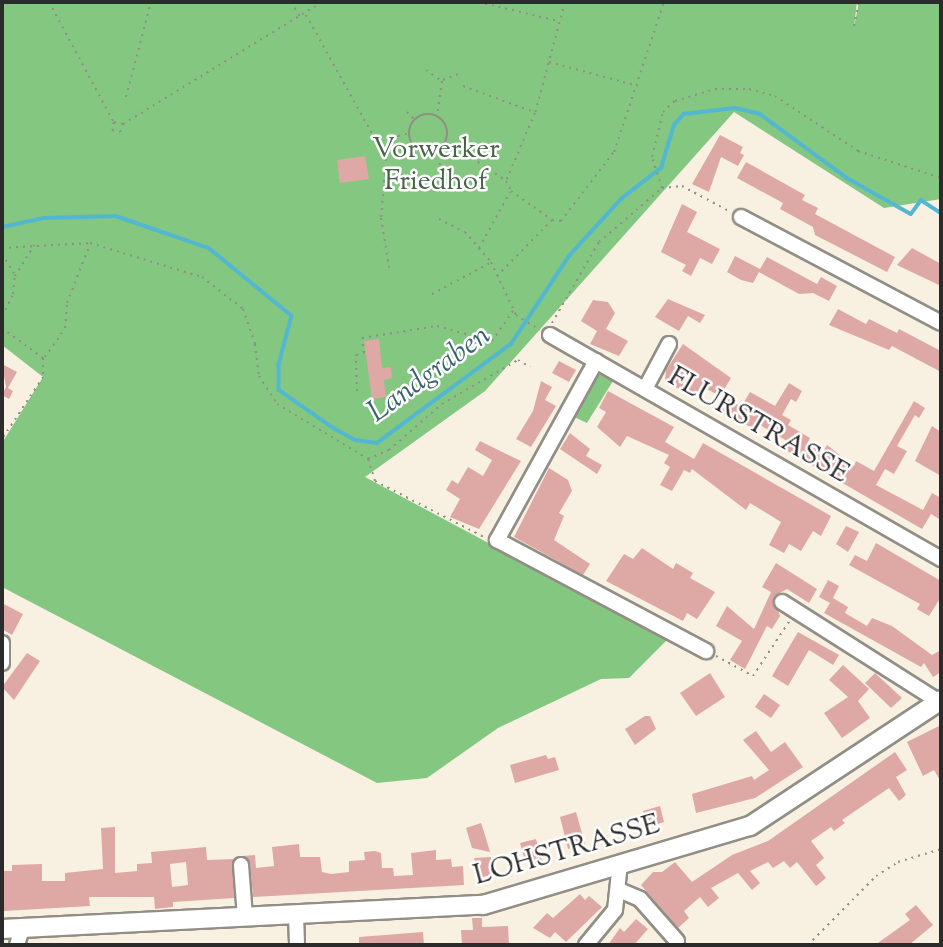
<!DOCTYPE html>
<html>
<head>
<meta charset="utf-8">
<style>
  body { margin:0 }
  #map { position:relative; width:943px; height:947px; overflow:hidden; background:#f8f1e2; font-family:"Sorts Mill Goudy",serif }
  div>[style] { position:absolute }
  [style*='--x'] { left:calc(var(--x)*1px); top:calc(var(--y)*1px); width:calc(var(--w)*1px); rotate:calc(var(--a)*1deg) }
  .green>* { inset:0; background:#84c780 }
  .stream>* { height:3.5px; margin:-1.75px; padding:0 1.75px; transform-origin:1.75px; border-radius:1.75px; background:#53b7d1 }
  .building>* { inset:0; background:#dea9a5 }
  .path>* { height:2px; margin-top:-1px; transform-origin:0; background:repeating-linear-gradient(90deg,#928e86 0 2px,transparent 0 7px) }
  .path>.ring { margin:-1px; padding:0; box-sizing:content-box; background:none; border:2px solid #928e86; border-radius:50% }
  .roads { filter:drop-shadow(2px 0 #928e86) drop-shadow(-2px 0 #928e86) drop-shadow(0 2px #928e86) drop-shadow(0 -2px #928e86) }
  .minor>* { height:14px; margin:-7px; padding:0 7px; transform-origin:7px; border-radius:7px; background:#fff }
  .major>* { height:18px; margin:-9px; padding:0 9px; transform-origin:9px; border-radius:9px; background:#fff }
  span { translate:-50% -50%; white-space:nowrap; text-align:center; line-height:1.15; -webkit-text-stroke:5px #fff; paint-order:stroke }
  .park-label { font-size:28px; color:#4a6249 }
  .street-label { font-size:28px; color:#2b2b2b }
  .water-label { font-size:30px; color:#3b636d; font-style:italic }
  .frame { position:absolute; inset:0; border:4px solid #2b2b2b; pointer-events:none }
</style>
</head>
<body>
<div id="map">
  <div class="green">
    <i style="clip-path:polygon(2px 2px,857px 2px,854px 27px,859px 2px,941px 2px,941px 199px,884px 208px,734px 112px,485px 391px,365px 477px,668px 639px,629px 678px,601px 679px,498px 728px,427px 778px,377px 783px,2px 587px,2px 443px,43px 377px,2px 345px)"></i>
    <i style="clip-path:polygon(597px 373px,613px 381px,587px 423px,572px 416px)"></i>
  </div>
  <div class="stream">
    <i style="--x:2;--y:227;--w:43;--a:-12.1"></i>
    <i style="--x:44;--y:218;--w:72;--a:-1.6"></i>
    <i style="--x:116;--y:216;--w:98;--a:19"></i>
    <i style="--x:209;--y:248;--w:107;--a:39.3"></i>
    <i style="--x:292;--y:316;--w:51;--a:104.9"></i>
    <i style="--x:279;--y:365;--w:25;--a:90"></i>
    <i style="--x:279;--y:390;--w:68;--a:34.9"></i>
    <i style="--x:335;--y:429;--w:24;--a:28"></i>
    <i style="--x:356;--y:440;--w:21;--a:8"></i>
    <i style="--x:377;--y:443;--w:167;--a:-36.5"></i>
    <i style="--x:511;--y:344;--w:105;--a:-56.6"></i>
    <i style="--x:569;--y:256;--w:77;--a:-47.6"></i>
    <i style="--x:621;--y:199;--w:51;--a:-37.8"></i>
    <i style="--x:661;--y:168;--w:45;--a:-73.2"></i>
    <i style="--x:674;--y:125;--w:15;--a:-48"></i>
    <i style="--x:684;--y:114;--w:51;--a:-6.7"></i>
    <i style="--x:735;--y:108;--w:26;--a:13"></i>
    <i style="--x:760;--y:114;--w:108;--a:36.3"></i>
    <i style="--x:847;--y:178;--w:73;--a:29.4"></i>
    <i style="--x:911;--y:214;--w:17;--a:-54"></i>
    <i style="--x:921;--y:200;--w:24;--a:33"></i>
  </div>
  <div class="building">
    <i style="clip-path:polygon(720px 135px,743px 147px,740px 153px,744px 155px,738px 166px,721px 157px,709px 192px,692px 184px)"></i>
    <i style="clip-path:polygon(365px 156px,369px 179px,340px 183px,337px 160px)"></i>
    <i style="clip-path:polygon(746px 162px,805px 195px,802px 200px,818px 208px,815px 214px,895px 257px,887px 272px,815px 235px,813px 227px,780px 209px,783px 203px,737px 178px)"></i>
    <i style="clip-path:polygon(682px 204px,697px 212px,687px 232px,720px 249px,712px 264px,700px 258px,691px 276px,682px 271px,686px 265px,661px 252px)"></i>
    <i style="clip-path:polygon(912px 248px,941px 264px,941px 286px,897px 265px)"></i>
    <i style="clip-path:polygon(735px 256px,760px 269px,767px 257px,817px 284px,821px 277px,837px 286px,829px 301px,813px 293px,799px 294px,759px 272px,753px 283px,741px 280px,727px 272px)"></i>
    <i style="clip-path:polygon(668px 299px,705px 315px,700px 323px,688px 316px,679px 331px,655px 317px)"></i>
    <i style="clip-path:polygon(593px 300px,608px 302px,615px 313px,606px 329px,628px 341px,619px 356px,590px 344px,597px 331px,581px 321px)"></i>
    <i style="clip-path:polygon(838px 309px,866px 324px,869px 319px,897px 333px,899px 329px,941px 351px,941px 372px,892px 346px,889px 350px,829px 325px)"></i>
    <i style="clip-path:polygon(379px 339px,382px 368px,391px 367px,392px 378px,384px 380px,386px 397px,372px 399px,364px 341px)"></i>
    <i style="clip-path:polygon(683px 344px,731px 378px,720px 396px,701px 386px,695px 398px,665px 381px,666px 370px)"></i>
    <i style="clip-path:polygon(559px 361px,576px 370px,569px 382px,552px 373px)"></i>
    <i style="clip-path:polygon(2px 364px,17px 372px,8px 388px,13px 391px,9px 399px,2px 395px,6px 387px)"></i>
    <i style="clip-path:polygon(541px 381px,552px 387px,545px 400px,556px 406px,531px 447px,516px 439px,533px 411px)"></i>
    <i style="clip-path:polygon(789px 383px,802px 391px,796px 402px,791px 399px,782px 415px,791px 420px,788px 425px,810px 438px,807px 444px,823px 452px,827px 445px,854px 466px,856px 461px,874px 471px,914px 401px,925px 408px,919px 418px,915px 415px,897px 446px,907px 451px,894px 474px,885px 469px,876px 485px,923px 510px,932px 493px,941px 498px,941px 520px,931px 514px,922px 529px,782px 448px,787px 441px,760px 425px,757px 430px,719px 412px,724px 396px,741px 407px,750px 392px,775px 406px)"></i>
    <i style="clip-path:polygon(608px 391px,674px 427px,665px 442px,694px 459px,703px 443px,831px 516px,821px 536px,813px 531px,801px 551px,789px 544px,784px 553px,769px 545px,781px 522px,750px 503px,746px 510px,692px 469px,690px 473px,684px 470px,672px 491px,660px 485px,670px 467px,664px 463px,669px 455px,627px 436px,620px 447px,597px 427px,606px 412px,599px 408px)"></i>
    <i style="clip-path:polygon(932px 426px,941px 432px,941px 476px,915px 461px)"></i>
    <i style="clip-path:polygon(570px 433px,590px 449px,586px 456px,602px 465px,597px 474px,560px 449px)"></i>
    <i style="clip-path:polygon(480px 441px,521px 461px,479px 529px,450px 517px,460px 499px,446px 490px,452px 480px,458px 484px,468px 467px,483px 476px,492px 460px,475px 450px)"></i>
    <i style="clip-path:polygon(549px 468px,568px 480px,572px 491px,559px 513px,564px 516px,554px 540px,590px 564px,583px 575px,514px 537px)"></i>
    <i style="clip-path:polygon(846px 526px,859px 532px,848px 552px,836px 544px)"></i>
    <i style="clip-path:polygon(876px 543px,941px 581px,941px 597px,929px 616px,917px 609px,920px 604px,849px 565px,855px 555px,867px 561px)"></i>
    <i style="clip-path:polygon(642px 548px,673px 569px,676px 563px,693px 573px,690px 578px,715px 592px,697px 619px,687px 613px,683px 621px,606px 581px,624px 554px,633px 559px)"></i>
    <i style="clip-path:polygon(776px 563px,817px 589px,809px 603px,787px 589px,774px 596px,780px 616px,772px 629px,767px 626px,745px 669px,730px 660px,742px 641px,716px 626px,727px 606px,754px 629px,771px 592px,762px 587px)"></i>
    <i style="clip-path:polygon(828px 580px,839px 586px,833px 598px,848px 607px,845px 613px,867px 626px,872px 618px,892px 626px,932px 655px,941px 650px,941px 672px,933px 677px,924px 663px,921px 667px,824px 613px,830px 603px,819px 597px)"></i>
    <i style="clip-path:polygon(2px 603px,23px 614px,12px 635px,2px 629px)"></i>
    <i style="clip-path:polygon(798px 632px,839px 655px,833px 665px,809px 650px,788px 686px,772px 676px)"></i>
    <i style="clip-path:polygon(27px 653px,40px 661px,14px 700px,2px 687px)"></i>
    <i style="clip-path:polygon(843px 665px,869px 689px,858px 701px,870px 718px,842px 738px,824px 713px,848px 697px,829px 680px)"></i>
    <i style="clip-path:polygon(710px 673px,725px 697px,696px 716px,680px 693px)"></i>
    <i style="clip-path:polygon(875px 673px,902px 698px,891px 708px,865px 683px)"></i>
    <i style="clip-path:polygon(764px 694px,780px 705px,771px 718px,755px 707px)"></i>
    <i style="clip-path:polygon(645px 716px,650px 716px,656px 729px,635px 745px,625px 729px)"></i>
    <i style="clip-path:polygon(941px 725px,941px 782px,934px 770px,923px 776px,907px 742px)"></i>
    <i style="clip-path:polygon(756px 731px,771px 752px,785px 742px,803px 767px,755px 798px,696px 813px,692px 794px,752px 776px,754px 780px,769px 770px,743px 740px)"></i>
    <i style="clip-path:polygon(895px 752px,907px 770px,896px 777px,906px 795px,899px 801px,889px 788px,842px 820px,845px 823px,834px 831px,831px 827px,811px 841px,824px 858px,816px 865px,826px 878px,816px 886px,797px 862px,790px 868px,784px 861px,773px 868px,768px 862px,750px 871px,760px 883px,752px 890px,738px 873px,711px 888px,719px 898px,708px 907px,700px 897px,684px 911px,689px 918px,678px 928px,641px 885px,653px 872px,662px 872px,675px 862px,692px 882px,732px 855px,768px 841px)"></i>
    <i style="clip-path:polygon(546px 755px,548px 759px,555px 757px,559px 770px,515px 783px,510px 765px)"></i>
    <i style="clip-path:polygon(660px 806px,664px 822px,648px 827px,643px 811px)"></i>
    <i style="clip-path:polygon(576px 812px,585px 844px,568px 849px,560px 817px)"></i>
    <i style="clip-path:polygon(481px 823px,485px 835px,490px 852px,472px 848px,466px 828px)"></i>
    <i style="clip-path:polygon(evenodd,115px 827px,115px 873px,137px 871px,137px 864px,152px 863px,151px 852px,206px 847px,207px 860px,234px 859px,234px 898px,173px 902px,173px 907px,155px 909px,154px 897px,89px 897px,90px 906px,4px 911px,2px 871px,12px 871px,12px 865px,42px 864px,42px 881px,65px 881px,65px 873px,103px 869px,101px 828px,115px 827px,186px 862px,188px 885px,172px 887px,170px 864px,186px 862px)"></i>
    <i style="clip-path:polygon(536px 839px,543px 863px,532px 866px,530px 860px,525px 861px,520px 843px)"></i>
    <i style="clip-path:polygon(299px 844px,300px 857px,320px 857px,322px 872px,331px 874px,349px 872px,349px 861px,365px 860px,364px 852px,375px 851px,381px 853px,382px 868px,393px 868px,394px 876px,413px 875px,411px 853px,436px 850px,436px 860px,451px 859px,452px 867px,463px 866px,464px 885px,253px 897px,250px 864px,242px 856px,255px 855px,256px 868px,274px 866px,272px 847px)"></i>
    <i style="clip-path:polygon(491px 857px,497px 873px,480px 878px,474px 858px)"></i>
    <i style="clip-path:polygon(580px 894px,585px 900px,589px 896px,602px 907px,566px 942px,555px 932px,550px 938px,533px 928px,547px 913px,553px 918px)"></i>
    <i style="clip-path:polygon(916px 905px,933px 925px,909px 945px,875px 945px,910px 920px,905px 914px)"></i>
    <i style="clip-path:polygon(472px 918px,482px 918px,482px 927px,508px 926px,509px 945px,462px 945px,461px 930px,473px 930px)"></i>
    <i style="clip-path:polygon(636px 919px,648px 929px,634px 945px,608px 945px,620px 928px,624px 932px)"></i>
    <i style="clip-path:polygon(423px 932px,424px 945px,359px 945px,359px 937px)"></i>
  </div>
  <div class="path">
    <i style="--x:49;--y:2;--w:135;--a:61.7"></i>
    <i style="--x:291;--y:2;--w:19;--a:58"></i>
    <i style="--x:478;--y:2;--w:83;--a:13.2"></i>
    <i style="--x:565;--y:2;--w:115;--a:105.1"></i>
    <i style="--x:535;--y:113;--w:74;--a:113.1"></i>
    <i style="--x:506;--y:181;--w:11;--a:63"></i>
    <i style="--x:511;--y:191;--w:50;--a:35.3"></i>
    <i style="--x:552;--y:220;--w:9;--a:6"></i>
    <i style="--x:561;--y:221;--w:87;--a:-52.5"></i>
    <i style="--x:614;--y:152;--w:158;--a:-71.6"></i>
    <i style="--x:442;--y:3;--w:16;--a:-4"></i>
    <i style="--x:306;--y:15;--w:165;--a:60.9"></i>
    <i style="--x:386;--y:159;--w:59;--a:94.8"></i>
    <i style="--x:381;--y:218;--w:50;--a:80.7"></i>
    <i style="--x:854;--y:26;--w:25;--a:-78"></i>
    <i style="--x:549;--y:62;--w:92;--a:15.1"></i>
    <i style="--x:426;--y:70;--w:19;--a:35"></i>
    <i style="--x:442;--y:81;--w:35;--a:98"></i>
    <i style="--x:443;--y:80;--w:19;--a:-21"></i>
    <i style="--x:463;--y:86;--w:76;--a:20.1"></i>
    <i style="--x:126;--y:97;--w:98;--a:-75.3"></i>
    <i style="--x:407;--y:112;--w:10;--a:45"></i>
    <i class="ring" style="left:409px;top:114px;width:36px;height:36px"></i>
    <i style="--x:123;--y:124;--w:9;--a:-167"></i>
    <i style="--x:114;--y:122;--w:8;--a:104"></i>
    <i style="--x:112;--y:130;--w:8;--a:14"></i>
    <i style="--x:120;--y:132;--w:9;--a:-69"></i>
    <i style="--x:123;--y:124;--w:233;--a:-31.5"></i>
    <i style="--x:439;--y:149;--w:36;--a:87"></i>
    <i style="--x:441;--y:185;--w:14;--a:34"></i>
    <i style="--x:384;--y:153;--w:22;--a:-51"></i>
    <i style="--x:398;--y:136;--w:11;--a:-15"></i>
    <i style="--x:466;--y:154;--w:47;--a:33.7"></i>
    <i style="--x:662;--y:188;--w:33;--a:-108"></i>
    <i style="--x:652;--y:157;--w:46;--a:-76.3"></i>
    <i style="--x:663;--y:112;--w:16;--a:-43"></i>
    <i style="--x:675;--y:101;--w:42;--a:-16.7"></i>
    <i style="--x:715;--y:89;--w:34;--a:0"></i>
    <i style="--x:749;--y:89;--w:27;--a:15"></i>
    <i style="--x:775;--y:96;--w:100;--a:33.5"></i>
    <i style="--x:858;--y:151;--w:87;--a:18"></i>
    <i style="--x:439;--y:219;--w:29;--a:27"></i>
    <i style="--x:465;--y:232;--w:40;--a:49"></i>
    <i style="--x:491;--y:262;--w:59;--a:64.7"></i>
    <i style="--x:516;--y:315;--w:28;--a:32"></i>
    <i style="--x:2;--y:248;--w:88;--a:-3.3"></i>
    <i style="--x:90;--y:243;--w:117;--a:16.9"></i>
    <i style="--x:202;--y:277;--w:52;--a:38"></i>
    <i style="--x:243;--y:309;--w:37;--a:71"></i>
    <i style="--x:255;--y:344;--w:32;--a:83"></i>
    <i style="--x:259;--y:376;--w:33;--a:57"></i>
    <i style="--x:277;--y:404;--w:106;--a:31.1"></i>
    <i style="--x:368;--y:459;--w:23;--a:-23"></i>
    <i style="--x:389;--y:450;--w:70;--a:-41"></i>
    <i style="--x:442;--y:404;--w:88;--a:-30.1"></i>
    <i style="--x:518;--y:360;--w:14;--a:30"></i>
    <i style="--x:479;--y:248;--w:64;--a:-61"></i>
    <i style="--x:2;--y:254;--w:25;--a:58"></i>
    <i style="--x:497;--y:276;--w:78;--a:-45.5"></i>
    <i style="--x:432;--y:294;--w:66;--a:-28.1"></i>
    <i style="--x:2;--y:316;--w:25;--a:-63"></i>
    <i style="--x:13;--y:294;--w:18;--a:-84"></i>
    <i style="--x:15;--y:276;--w:38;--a:-58"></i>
    <i style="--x:552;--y:323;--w:94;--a:-59.9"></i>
    <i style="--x:599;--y:242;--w:83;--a:-40.6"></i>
    <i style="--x:662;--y:188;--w:20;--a:-6"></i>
    <i style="--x:682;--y:186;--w:55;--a:28"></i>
    <i style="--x:2;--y:328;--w:51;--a:36.2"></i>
    <i style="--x:43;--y:358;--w:19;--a:90"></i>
    <i style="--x:43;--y:377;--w:74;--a:123.5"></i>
    <i style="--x:45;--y:357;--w:35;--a:-55"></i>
    <i style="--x:65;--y:328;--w:25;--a:-85"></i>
    <i style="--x:67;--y:303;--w:63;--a:-68.7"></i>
    <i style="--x:357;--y:391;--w:36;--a:-92"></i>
    <i style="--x:356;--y:355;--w:8;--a:-14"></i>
    <i style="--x:364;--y:353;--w:15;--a:-98"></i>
    <i style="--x:362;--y:338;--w:76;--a:-9.1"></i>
    <i style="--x:437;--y:326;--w:57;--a:15.3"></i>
    <i style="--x:492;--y:341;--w:37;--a:-55"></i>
    <i style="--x:368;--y:459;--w:23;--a:72"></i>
    <i style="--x:375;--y:481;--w:125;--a:27.2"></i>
    <i style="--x:716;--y:656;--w:42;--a:28.4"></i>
    <i style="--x:753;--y:676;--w:67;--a:-56.5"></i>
    <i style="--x:808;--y:945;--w:97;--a:-45.4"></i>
    <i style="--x:876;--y:876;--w:26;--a:-32"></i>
    <i style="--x:898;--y:862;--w:45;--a:-16.8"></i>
  </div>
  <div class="roads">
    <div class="minor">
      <i style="--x:741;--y:217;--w:226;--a:27.9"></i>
      <i style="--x:550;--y:335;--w:451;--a:29.8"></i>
      <i style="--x:596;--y:361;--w:205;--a:118.9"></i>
      <i style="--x:497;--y:540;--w:237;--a:28"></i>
      <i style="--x:645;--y:389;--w:51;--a:-61.9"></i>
      <i style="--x:782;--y:602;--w:185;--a:32.4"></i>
      <i style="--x:2;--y:643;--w:20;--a:90"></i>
      <i style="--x:241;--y:865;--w:52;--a:85.6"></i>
      <i style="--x:619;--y:890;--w:23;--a:23"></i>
      <i style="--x:640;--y:899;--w:56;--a:48.6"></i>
      <i style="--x:296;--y:915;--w:30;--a:88"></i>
      <i style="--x:17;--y:945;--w:17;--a:-73"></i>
      <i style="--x:586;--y:945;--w:45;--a:-50.4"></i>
      <i style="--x:615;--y:910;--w:47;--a:-83.9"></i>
    </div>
    <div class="major">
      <i style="--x:2;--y:929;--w:482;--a:-2.9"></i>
      <i style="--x:483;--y:905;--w:278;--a:-16.5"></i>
      <i style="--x:750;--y:826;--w:229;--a:-33.4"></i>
    </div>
  </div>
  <div class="park-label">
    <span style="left:436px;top:166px">Vorwerker<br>Friedhof</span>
  </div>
  <div class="street-label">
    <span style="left:758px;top:426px;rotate:30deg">FLURSTRASSE</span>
    <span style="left:567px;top:851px;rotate:-16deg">LOHSTRASSE</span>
  </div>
  <div class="water-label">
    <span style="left:430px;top:375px;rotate:-36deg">Landgraben</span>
  </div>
  <div class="frame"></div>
</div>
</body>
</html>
